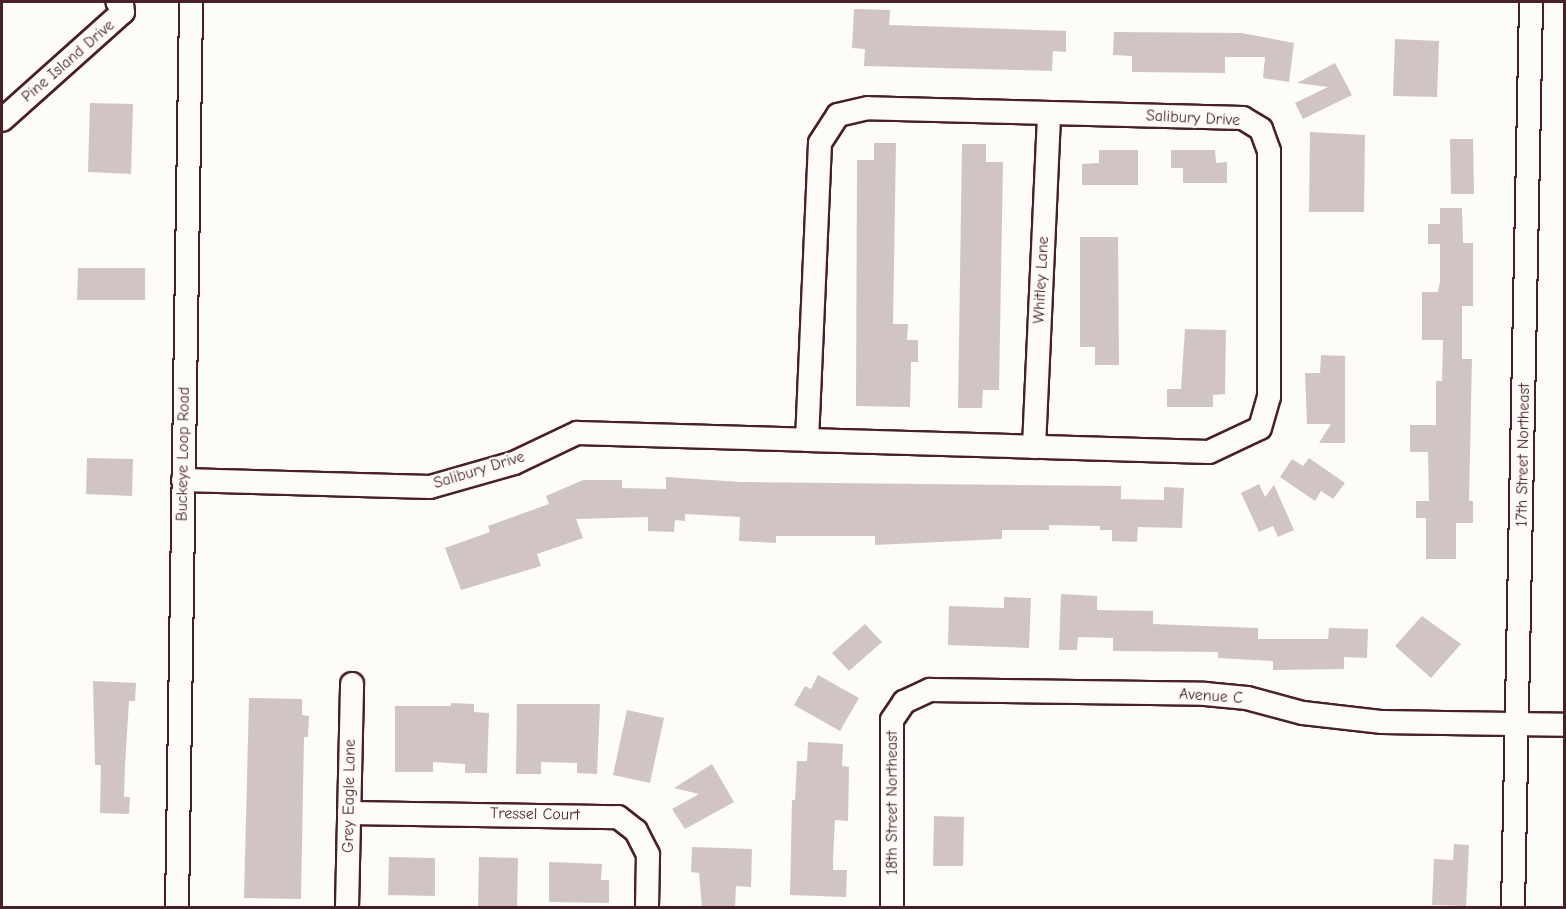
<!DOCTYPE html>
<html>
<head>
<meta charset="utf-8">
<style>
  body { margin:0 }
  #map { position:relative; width:1566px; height:909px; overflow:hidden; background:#fdfcf7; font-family:"Comic Neue",sans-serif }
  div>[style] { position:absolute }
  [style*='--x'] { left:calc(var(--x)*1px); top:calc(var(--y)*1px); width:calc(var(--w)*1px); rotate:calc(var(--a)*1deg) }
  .building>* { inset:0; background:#d0c5c4 }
  .roads { filter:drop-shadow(2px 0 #4a1f2b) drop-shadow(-2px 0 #4a1f2b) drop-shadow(0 2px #4a1f2b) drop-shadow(0 -2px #4a1f2b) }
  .minor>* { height:22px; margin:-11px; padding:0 11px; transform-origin:11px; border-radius:11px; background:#fdfcf7 }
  span { translate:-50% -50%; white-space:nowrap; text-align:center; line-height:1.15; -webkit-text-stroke:4.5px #fdfcf7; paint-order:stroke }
  .street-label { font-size:16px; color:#4a1f2b }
  .frame { position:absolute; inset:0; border:3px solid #4a1f2b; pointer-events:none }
</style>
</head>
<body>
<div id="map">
  <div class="building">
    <i style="clip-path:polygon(854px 9px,890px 10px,889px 25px,1066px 31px,1066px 52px,1053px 51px,1052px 71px,864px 66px,865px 49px,852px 48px)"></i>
    <i style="clip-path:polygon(1114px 32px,1242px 33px,1294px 43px,1289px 82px,1263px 78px,1265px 57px,1225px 57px,1225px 73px,1132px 72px,1132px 56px,1113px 55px)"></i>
    <i style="clip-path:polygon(1395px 39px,1439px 41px,1437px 97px,1393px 96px)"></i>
    <i style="clip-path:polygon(1335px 63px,1352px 95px,1303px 119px,1295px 103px,1328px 87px,1297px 83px)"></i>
    <i style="clip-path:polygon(90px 103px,133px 104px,131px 174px,88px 172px)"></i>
    <i style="clip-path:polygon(1310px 132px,1365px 135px,1364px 212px,1309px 212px)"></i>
    <i style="clip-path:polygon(1450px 139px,1473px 139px,1474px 194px,1451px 194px)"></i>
    <i style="clip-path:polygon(874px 143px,896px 143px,893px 324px,908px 324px,907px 340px,918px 340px,918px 362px,911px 362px,910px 407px,856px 406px,857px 160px,874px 160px)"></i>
    <i style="clip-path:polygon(962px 144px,986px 144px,986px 162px,1003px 162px,999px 390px,983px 390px,982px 408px,958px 408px)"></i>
    <i style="clip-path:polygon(1099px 150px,1138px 150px,1138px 185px,1082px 185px,1082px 164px,1099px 163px)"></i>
    <i style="clip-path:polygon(1171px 150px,1215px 150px,1216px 163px,1227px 162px,1227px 183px,1183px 183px,1183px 168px,1171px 168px)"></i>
    <i style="clip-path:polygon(1440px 208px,1462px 208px,1463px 243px,1473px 243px,1473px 306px,1462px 306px,1462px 359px,1472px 359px,1469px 501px,1473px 501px,1473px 523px,1456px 523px,1456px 559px,1426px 559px,1426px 518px,1416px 518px,1416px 501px,1429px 501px,1428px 452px,1410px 452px,1410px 425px,1436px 425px,1436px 381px,1442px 381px,1443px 340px,1422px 340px,1422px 292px,1438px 292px,1440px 281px,1440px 244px,1428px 244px,1428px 224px,1440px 224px)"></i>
    <i style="clip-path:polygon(1080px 237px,1118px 237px,1119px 365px,1095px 365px,1095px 347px,1080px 347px)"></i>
    <i style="clip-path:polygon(78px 268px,145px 268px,145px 300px,77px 300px)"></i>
    <i style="clip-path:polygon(1185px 329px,1226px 330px,1225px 394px,1213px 395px,1213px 407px,1167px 407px,1167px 389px,1181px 389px)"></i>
    <i style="clip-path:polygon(1321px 355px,1345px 356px,1345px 443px,1319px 443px,1331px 424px,1307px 424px,1305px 373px,1320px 373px)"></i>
    <i style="clip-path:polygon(87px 458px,133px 459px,132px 496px,86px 494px)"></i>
    <i style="clip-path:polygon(1309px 458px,1345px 483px,1333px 499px,1321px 491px,1315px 501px,1280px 477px,1292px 459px,1303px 466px)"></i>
    <i style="clip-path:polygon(666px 477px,741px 482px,1121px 486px,1121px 499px,1164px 500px,1164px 487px,1184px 488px,1182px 528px,1138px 527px,1137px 542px,1112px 541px,1112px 530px,1100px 530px,1100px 526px,1049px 525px,1049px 530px,1002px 530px,1002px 539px,875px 545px,875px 536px,776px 536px,776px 543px,739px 541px,740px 517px,685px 514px,685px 521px,675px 520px,674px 532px,648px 531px,648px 517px,576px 519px,583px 538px,537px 554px,541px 566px,461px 590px,445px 548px,490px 532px,488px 526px,549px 504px,546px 496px,583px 480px,622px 480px,622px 488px,666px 489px)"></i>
    <i style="clip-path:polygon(1259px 484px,1265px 497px,1274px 485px,1294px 530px,1278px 537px,1273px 526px,1259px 532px,1241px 493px)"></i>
    <i style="clip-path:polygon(1061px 594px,1097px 596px,1097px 610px,1153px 611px,1153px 624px,1258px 628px,1258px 639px,1328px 639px,1329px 628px,1368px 629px,1367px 658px,1344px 657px,1344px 669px,1273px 670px,1273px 661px,1218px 658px,1218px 652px,1113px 651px,1113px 638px,1078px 637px,1077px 650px,1059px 650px)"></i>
    <i style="clip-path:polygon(1004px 597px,1031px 598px,1029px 648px,948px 645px,949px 606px,1004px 608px)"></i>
    <i style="clip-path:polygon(1422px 616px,1461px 644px,1431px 678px,1395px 646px)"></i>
    <i style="clip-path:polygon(865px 624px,882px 642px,849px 671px,832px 653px)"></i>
    <i style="clip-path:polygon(818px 675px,859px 698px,840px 731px,794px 705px,805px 686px,811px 689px)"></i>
    <i style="clip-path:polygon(93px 681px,136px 683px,135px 701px,129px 701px,125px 766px,124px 797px,130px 797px,129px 814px,100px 813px,101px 765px,95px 765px)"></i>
    <i style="clip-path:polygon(249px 698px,302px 699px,302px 715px,309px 716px,308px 737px,304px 737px,301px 899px,244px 898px)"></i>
    <i style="clip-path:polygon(451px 703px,474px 704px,474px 712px,489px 713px,487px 773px,465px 773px,465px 764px,433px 762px,433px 772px,395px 772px,395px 706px,451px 706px)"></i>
    <i style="clip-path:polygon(517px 704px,600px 704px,597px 774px,577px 773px,577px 763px,541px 762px,541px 774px,516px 774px)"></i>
    <i style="clip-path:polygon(627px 710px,664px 718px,650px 783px,613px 775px)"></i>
    <i style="clip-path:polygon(808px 742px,843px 744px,842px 766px,849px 767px,848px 821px,835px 820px,833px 858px,833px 870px,847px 870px,846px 897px,790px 895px,792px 800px,795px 800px,797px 761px,807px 761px)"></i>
    <i style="clip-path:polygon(712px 764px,734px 802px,685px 829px,672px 809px,699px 794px,674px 788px)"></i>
    <i style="clip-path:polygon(934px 816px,964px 817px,963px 866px,933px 866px)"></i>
    <i style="clip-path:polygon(1454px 844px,1469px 845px,1466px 906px,1432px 905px,1434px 859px,1453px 860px)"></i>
    <i style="clip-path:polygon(692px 847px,752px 849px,751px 887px,736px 886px,735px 908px,702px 908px,699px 873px,691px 872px)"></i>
    <i style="clip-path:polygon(389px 857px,435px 858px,435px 896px,388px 895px)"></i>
    <i style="clip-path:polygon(479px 857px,518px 858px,517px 908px,478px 908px)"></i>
    <i style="clip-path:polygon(549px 862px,602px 864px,601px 880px,609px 880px,609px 903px,549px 902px)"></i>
  </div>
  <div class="roads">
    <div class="minor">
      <i style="--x:2;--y:120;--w:162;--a:-41.8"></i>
      <i style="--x:123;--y:12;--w:8;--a:-97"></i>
      <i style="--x:122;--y:4;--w:5;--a:-158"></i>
      <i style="--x:1034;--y:447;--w:334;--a:-87.4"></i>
      <i style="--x:183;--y:480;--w:247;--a:1.6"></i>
      <i style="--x:430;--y:487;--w:87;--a:-15.9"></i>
      <i style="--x:514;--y:463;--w:70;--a:-25.5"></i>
      <i style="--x:577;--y:433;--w:230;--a:1.7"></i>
      <i style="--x:807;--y:440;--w:402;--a:1.7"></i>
      <i style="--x:1209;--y:452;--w:56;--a:-25.2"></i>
      <i style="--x:1260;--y:428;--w:32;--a:-74"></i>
      <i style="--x:1269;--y:397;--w:246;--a:-90"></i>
      <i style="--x:1269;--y:151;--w:23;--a:-110"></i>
      <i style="--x:1261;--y:129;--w:21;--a:-149"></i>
      <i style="--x:1243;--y:118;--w:375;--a:-178.5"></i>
      <i style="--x:868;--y:108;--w:31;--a:167"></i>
      <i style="--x:838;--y:115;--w:33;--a:123"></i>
      <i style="--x:820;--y:143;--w:297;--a:92.5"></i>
      <i style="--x:349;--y:813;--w:269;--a:0.9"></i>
      <i style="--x:618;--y:817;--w:23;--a:38"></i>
      <i style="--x:636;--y:831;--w:27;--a:63"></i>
      <i style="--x:648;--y:855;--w:53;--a:91.1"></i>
      <i style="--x:177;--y:908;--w:906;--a:-89.11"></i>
      <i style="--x:347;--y:908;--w:224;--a:-88.7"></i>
      <i style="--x:892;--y:908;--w:188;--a:-90"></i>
      <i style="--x:892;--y:720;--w:22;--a:-56"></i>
      <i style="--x:904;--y:702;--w:29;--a:-25"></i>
      <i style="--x:930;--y:690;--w:275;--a:0.8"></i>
      <i style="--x:1205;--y:694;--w:42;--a:5.4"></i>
      <i style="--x:1247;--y:698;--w:58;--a:15"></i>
      <i style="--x:1303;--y:713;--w:80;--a:6.5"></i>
      <i style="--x:1382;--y:722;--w:182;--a:0.9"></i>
      <i style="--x:1513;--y:908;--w:906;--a:-88.86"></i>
    </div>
  </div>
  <div class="street-label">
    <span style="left:68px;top:61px;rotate:-41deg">Pine Island Drive</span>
    <span style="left:1193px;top:118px;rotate:3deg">Salibury Drive</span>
    <span style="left:1041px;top:280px;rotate:-87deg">Whitley Lane</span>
    <span style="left:183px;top:454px;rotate:-89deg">Buckeye Loop Road</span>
    <span style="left:1523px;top:455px;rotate:-89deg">17th Street Northeast</span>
    <span style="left:479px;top:470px;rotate:-17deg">Salibury Drive</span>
    <span style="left:1211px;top:696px;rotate:4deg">Avenue C</span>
    <span style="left:349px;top:796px;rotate:-89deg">Grey Eagle Lane</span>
    <span style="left:892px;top:803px;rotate:-90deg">18th Street Northeast</span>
    <span style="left:535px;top:814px;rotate:1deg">Tressel Court</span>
  </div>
  <div class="frame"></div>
</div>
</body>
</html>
